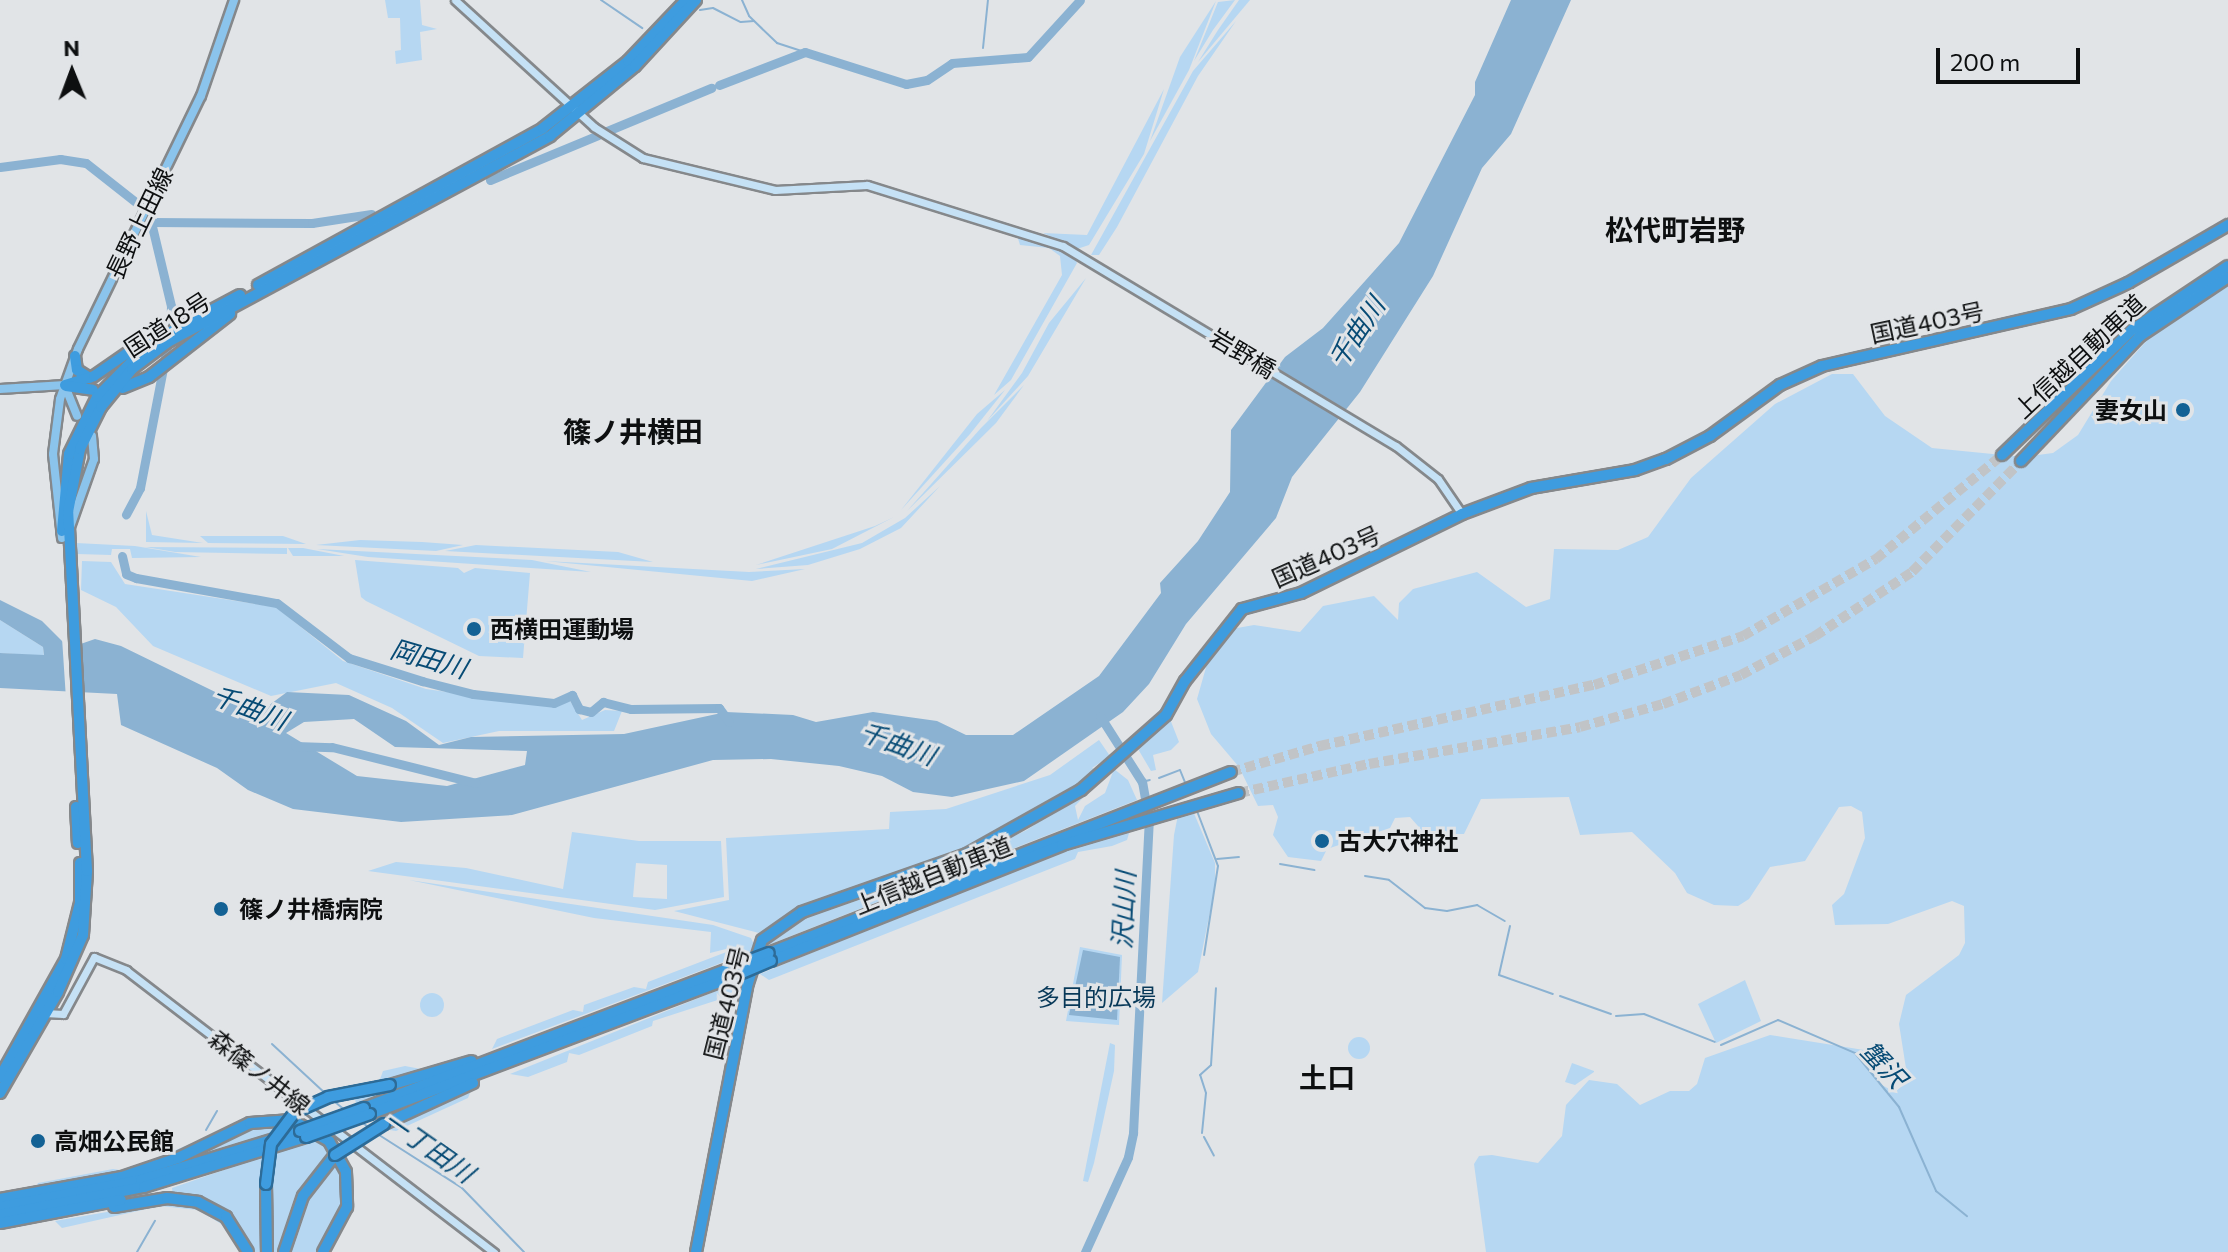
<!DOCTYPE html>
<html>
<head>
<meta charset="utf-8">
<style>
  body { margin:0 }
  #map { position:relative; width:2228px; height:1252px; overflow:hidden; background:#e1e4e7; font-family:Commissioner,"Noto Sans JP",sans-serif }
  div>[style] { position:absolute }
  [style*='--x'] { left:calc(var(--x)*1px); top:calc(var(--y)*1px); width:calc(var(--w)*1px); rotate:calc(var(--a)*1deg) }
  .green>* { inset:0; background:#b6d7f2 }
  .round { border-radius:50% }
  .water>* { inset:0; background:#8bb2d2 }
  .pier>* { inset:0; background:#e1e4e7 }
  .stream>* { height:2px; margin:-1px; padding:0 1px; transform-origin:1px; border-radius:1px; background:#8bb2d2 }
  .river>* { height:9px; margin:-4.5px; padding:0 4.5px; transform-origin:4.5px; border-radius:4.5px; background:#8bb2d2 }
  .highway-tunnel>* { height:10px; margin-top:-5px; transform-origin:0; background:repeating-linear-gradient(90deg,#c1c4c7 0 10px,transparent 0 15px) }
  .roads { filter:drop-shadow(2px 0 #85888b) drop-shadow(-2px 0 #85888b) drop-shadow(0 2px #85888b) drop-shadow(0 -2px #85888b) }
  .secondary>* { height:7px; margin:-3.5px; padding:0 3.5px; transform-origin:3.5px; border-radius:3.5px; background:#c5e1f5 }
  .primary>* { height:8px; margin:-4px; padding:0 4px; transform-origin:4px; border-radius:4px; background:#8bc4ec }
  .highway>* { height:10px; margin:-5px; padding:0 5px; transform-origin:5px; border-radius:5px; background:#3e9cdf }
  .bridges { filter:drop-shadow(2px 0 #2d6b97) drop-shadow(-2px 0 #2d6b97) drop-shadow(0 2px #2d6b97) drop-shadow(0 -2px #2d6b97) }
  .highway-bridge>* { height:10px; margin:-5px; padding:0 5px; transform-origin:5px; border-radius:5px; background:#3e9cdf }
  .dots>* { width:22px; height:22px; translate:-50% -50%; box-sizing:border-box; border:4px solid #e1e4e7; border-radius:50% }
  span { translate:-50% -50%; white-space:nowrap; text-align:center; line-height:1.15; -webkit-text-stroke:6px #e1e4e7; paint-order:stroke }
  .street-label { font-size:24px; color:#0d0f10 }
  .poi-label { font-size:24px; color:#0d0f10; font-weight:700 }
  .right { translate:-100% -50%; text-align:right }
  .left { translate:0 -50%; text-align:left }
  .park-label { font-size:24px; color:#073858 }
  .water-label { font-size:26px; color:#074b75; font-style:italic }
  .quarter-label { font-size:28px; color:#0d0f10; font-weight:700 }
  .north { position:absolute; left:32px; top:32px; width:80px; height:80px; -webkit-text-stroke:6px #e1e4e7; paint-order:stroke; rotate:359deg; font-size:22px; font-weight:700; line-height:32px; text-align:center; color:#0d0f10 }
  .north::after { content:''; display:block; margin:auto; width:28px; height:36px; background:#0d0f10; clip-path:polygon(50% 0,100% 100%,50% 72%,0 100%) }
  .scale { position:absolute; left:1936px; top:48px; width:144px; height:36px; box-sizing:border-box; border:4px solid #0d0f10; border-top:0; padding-left:10px; font-size:24px; line-height:28px; white-space:nowrap; color:#0d0f10; -webkit-text-stroke:6px #e1e4e7; paint-order:stroke }
</style>
</head>
<body>
<div id="map">
  <div class="green">
    <i style="clip-path:polygon(385px 0,420px 0,422px 25px,437px 29px,420px 32px,422px 60px,396px 64px,395px 51px,401px 50px,400px 18px,388px 18px)"></i>
    <i style="clip-path:polygon(1235px 0,1213px 30px,1194px 61px,1218px 2px)"></i>
    <i style="clip-path:polygon(1239px 0,1250px 0,1198px 62px,1218px 30px)"></i>
    <i style="clip-path:polygon(1216px 1px,1189px 70px,1150px 141px,1180px 57px)"></i>
    <i style="clip-path:polygon(1236px 21px,1198px 76px,1117px 227px,1099px 255px,1091px 255px,1193px 71px)"></i>
    <i style="clip-path:polygon(1164px 89px,1144px 154px,1089px 245px,1077px 249px,1043px 233px,1087px 235px)"></i>
    <i style="clip-path:polygon(1016px 232px,1057px 247px,1074px 256px,1077px 263px,1011px 380px,994px 395px,1062px 275px,1060px 256px,1049px 248px,1020px 245px)"></i>
    <i style="clip-path:polygon(1086px 278px,1028px 376px,987px 421px,1022px 373px,1049px 323px)"></i>
    <i style="clip-path:polygon(2228px 283px,2228px 1252px,1486px 1252px,1474px 1164px,1479px 1156px,1492px 1155px,1538px 1163px,1562px 1136px,1566px 1105px,1589px 1080px,1617px 1084px,1640px 1105px,1670px 1091px,1689px 1091px,1697px 1084px,1705px 1058px,1770px 1035px,1864px 1050px,1878px 1083px,1895px 1092px,1908px 1081px,1899px 1024px,1906px 995px,1959px 955px,1965px 943px,1964px 906px,1952px 901px,1888px 924px,1835px 925px,1832px 905px,1844px 894px,1865px 838px,1862px 812px,1851px 806px,1839px 807px,1805px 861px,1770px 867px,1749px 899px,1738px 906px,1714px 905px,1687px 893px,1675px 873px,1632px 832px,1580px 835px,1569px 797px,1481px 799px,1464px 834px,1425px 834px,1410px 817px,1395px 818px,1390px 828px,1327px 849px,1321px 861px,1288px 857px,1273px 835px,1278px 817px,1273px 805px,1258px 806px,1239px 767px,1211px 734px,1197px 699px,1207px 664px,1226px 630px,1254px 625px,1300px 632px,1323px 606px,1374px 596px,1398px 620px,1399px 603px,1413px 589px,1477px 572px,1526px 607px,1550px 599px,1554px 549px,1618px 550px,1648px 537px,1691px 478px,1775px 404px,1832px 374px,1853px 374px,1885px 416px,1932px 448px,2023px 457px,2053px 453px,2078px 435px,2111px 381px,2157px 329px)"></i>
    <i style="clip-path:polygon(1024px 385px,996px 423px,907px 511px,981px 428px)"></i>
    <i style="clip-path:polygon(1005px 390px,970px 434px,901px 510px,977px 414px)"></i>
    <i style="clip-path:polygon(940px 486px,901px 528px,860px 549px,808px 565px,756px 569px,862px 543px,905px 518px)"></i>
    <i style="clip-path:polygon(146px 511px,152px 535px,203px 543px,146px 542px)"></i>
    <i style="clip-path:polygon(894px 517px,832px 549px,756px 565px,875px 526px)"></i>
    <i style="clip-path:polygon(200px 536px,283px 536px,306px 544px,208px 543px)"></i>
    <i style="clip-path:polygon(360px 540px,422px 542px,463px 545px,436px 551px,316px 545px)"></i>
    <i style="clip-path:polygon(76px 543px,135px 546px,201px 557px,132px 558px,130px 549px,112px 549px,111px 555px,77px 554px)"></i>
    <i style="clip-path:polygon(476px 545px,618px 552px,653px 562px,445px 551px)"></i>
    <i style="clip-path:polygon(145px 547px,287px 548px,287px 554px,175px 552px)"></i>
    <i style="clip-path:polygon(288px 548px,303px 548px,344px 556px,293px 556px)"></i>
    <i style="clip-path:polygon(317px 549px,532px 560px,591px 572px,368px 557px)"></i>
    <i style="clip-path:polygon(355px 560px,458px 568px,464px 573px,475px 568px,530px 573px,523px 658px,479px 656px,366px 601px,361px 597px)"></i>
    <i style="clip-path:polygon(82px 561px,111px 562px,125px 584px,276px 607px,343px 661px,426px 689px,553px 707px,570px 701px,582px 720px,605px 710px,622px 711px,614px 731px,499px 731px,443px 743px,392px 708px,336px 683px,271px 696px,153px 646px,116px 607px,81px 590px)"></i>
    <i style="clip-path:polygon(545px 561px,749px 572px,805px 569px,752px 581px)"></i>
    <i style="clip-path:polygon(0 620px,43px 647px,44px 656px,0 653px)"></i>
    <i style="clip-path:polygon(1170px 719px,1179px 742px,1171px 750px,1153px 755px,1156px 770px,1151px 771px,1138px 749px)"></i>
    <i style="clip-path:polygon(1099px 740px,1110px 756px,1092px 768px,1099px 771px,1059px 800px,969px 849px,870px 889px,794px 911px,763px 934px,674px 911px,729px 900px,726px 838px,889px 829px,890px 812px,946px 809px,1050px 775px)"></i>
    <i style="clip-path:polygon(1114px 769px,1128px 780px,1137px 800px,768px 945px,798px 920px,934px 875px,1027px 830px,1100px 780px,1075px 806px,1078px 820px,1085px 806px,1105px 793px)"></i>
    <i style="clip-path:polygon(1193px 811px,1215px 863px,1215px 886px,1198px 972px,1162px 1003px,1174px 835px,1178px 815px)"></i>
    <i style="clip-path:polygon(1130px 830px,1127px 840px,1112px 846px,1078px 852px,1075px 859px,769px 980px,760px 974px,1071px 846px)"></i>
    <i style="clip-path:polygon(evenodd,572px 832px,639px 841px,721px 841px,724px 897px,655px 910px,368px 871px,396px 862px,466px 868px,563px 889px,572px 832px,636px 863px,667px 865px,667px 899px,633px 897px,636px 863px)"></i>
    <i style="clip-path:polygon(409px 880px,713px 925px,751px 938px,754px 945px,750px 952px,734px 947px,710px 953px,711px 932px,594px 918px)"></i>
    <i style="clip-path:polygon(1080px 947px,1122px 955px,1119px 1025px,1066px 1021px)"></i>
    <i style="clip-path:polygon(729px 951px,737px 957px,492px 1049px,497px 1039px,573px 1010px,583px 1012px,584px 1005px,634px 987px,646px 989px,648px 982px)"></i>
    <i style="clip-path:polygon(1745px 980px,1761px 1021px,1716px 1043px,1698px 1004px)"></i>
    <i style="clip-path:polygon(736px 983px,730px 996px,653px 1021px,652px 1026px,579px 1055px,569px 1053px,567px 1062px,528px 1077px,510px 1074px)"></i>
    <i class="round" style="left:420px;top:993px;width:24px;height:24px"></i>
    <i class="round" style="left:1348px;top:1037px;width:22px;height:22px"></i>
    <i style="clip-path:polygon(1110px 1043px,1115px 1045px,1114px 1071px,1094px 1163px,1088px 1182px,1083px 1181px)"></i>
    <i style="clip-path:polygon(1572px 1063px,1594px 1071px,1594px 1072px,1575px 1085px,1565px 1082px)"></i>
    <i style="clip-path:polygon(405px 1066px,426px 1070px,379px 1082px,383px 1071px)"></i>
    <i style="clip-path:polygon(433px 1077px,356px 1107px,355px 1096px)"></i>
    <i style="clip-path:polygon(472px 1088px,468px 1098px,396px 1131px,384px 1129px)"></i>
    <i style="clip-path:polygon(242px 1122px,223px 1133px,155px 1163px,114px 1175px,75px 1184px,35px 1190px,38px 1183px,113px 1169px,126px 1171px)"></i>
    <i style="clip-path:polygon(279px 1122px,269px 1134px,170px 1164px,247px 1128px)"></i>
    <i style="clip-path:polygon(319px 1137px,334px 1151px,304px 1188px,281px 1252px,270px 1252px,273px 1155px)"></i>
    <i style="clip-path:polygon(264px 1156px,262px 1252px,252px 1252px,226px 1213px,173px 1196px,172px 1188px)"></i>
    <i style="clip-path:polygon(339px 1158px,346px 1199px,319px 1252px,289px 1252px,304px 1201px)"></i>
    <i style="clip-path:polygon(153px 1204px,196px 1205px,222px 1217px,245px 1252px,223px 1225px,198px 1210px,160px 1206px,62px 1228px,55px 1221px)"></i>
  </div>
  <div class="water">
    <i style="clip-path:polygon(evenodd,1511px 0,1571px 0,1511px 134px,1482px 168px,1433px 276px,1360px 392px,1292px 477px,1276px 518px,1186px 624px,1149px 684px,1123px 712px,1024px 781px,952px 797px,913px 792px,882px 776px,839px 766px,771px 759px,713px 760px,512px 815px,401px 822px,293px 809px,248px 790px,217px 768px,121px 725px,117px 694px,0 688px,0 653px,44px 655px,43px 647px,0 620px,0 600px,42px 621px,69px 648px,95px 639px,121px 646px,246px 707px,264px 709px,287px 692px,349px 695px,406px 721px,439px 745px,471px 737px,624px 734px,726px 712px,793px 715px,816px 722px,873px 712px,937px 721px,966px 735px,1013px 735px,1099px 676px,1161px 593px,1160px 583px,1198px 541px,1230px 492px,1231px 430px,1285px 357px,1323px 328px,1399px 243px,1475px 95px,1475px 82px,1511px 0,354px 719px,395px 747px,527px 751px,525px 765px,447px 786px,357px 776px,286px 733px,304px 722px,354px 719px)"></i>
    <i style="clip-path:polygon(1083px 950px,1120px 957px,1117px 1020px,1069px 1015px)"></i>
  </div>
  <div class="pier">
    <i style="clip-path:polygon(62px 638px,70px 643px,79px 638px,83px 699px,66px 699px)"></i>
  </div>
  <div class="stream">
    <i style="--x:601;--y:0;--w:50;--a:34.3"></i>
    <i style="--x:742;--y:0;--w:17;--a:66"></i>
    <i style="--x:749;--y:16;--w:39;--a:44"></i>
    <i style="--x:777;--y:43;--w:29;--a:18"></i>
    <i style="--x:700;--y:10;--w:13;--a:-9"></i>
    <i style="--x:713;--y:8;--w:31;--a:27"></i>
    <i style="--x:741;--y:22;--w:13;--a:-4"></i>
    <i style="--x:983;--y:48;--w:48;--a:-84.1"></i>
    <i style="--x:1159;--y:778;--w:22;--a:-21"></i>
    <i style="--x:1180;--y:770;--w:18;--a:68"></i>
    <i style="--x:1142;--y:782;--w:8;--a:-14"></i>
    <i style="--x:1197;--y:811;--w:59;--a:69.1"></i>
    <i style="--x:1218;--y:866;--w:90;--a:98.9"></i>
    <i style="--x:1217;--y:859;--w:22;--a:-5"></i>
    <i style="--x:1280;--y:864;--w:35;--a:10"></i>
    <i style="--x:1365;--y:876;--w:24;--a:9"></i>
    <i style="--x:1389;--y:880;--w:46;--a:37.9"></i>
    <i style="--x:1425;--y:908;--w:22;--a:8"></i>
    <i style="--x:1447;--y:911;--w:31;--a:-11"></i>
    <i style="--x:1477;--y:905;--w:32;--a:30"></i>
    <i style="--x:1510;--y:926;--w:50;--a:102.7"></i>
    <i style="--x:1499;--y:975;--w:57;--a:19.4"></i>
    <i style="--x:1560;--y:996;--w:54;--a:19.4"></i>
    <i style="--x:1616;--y:1016;--w:28;--a:-4"></i>
    <i style="--x:1644;--y:1014;--w:76;--a:21.5"></i>
    <i style="--x:272;--y:1044;--w:75;--a:42.8"></i>
    <i style="--x:1721;--y:1045;--w:62;--a:-23.7"></i>
    <i style="--x:1778;--y:1020;--w:84;--a:23.2"></i>
    <i style="--x:1855;--y:1053;--w:70;--a:50.8"></i>
    <i style="--x:1899;--y:1107;--w:92;--a:66.2"></i>
    <i style="--x:1936;--y:1191;--w:40;--a:39"></i>
    <i style="--x:335;--y:1102;--w:13;--a:39"></i>
    <i style="--x:360;--y:1121;--w:14;--a:36"></i>
    <i style="--x:206;--y:1130;--w:22;--a:-60"></i>
    <i style="--x:376;--y:1133;--w:102;--a:32.6"></i>
    <i style="--x:462;--y:1188;--w:89;--a:45.9"></i>
    <i style="--x:1202;--y:1133;--w:40;--a:-84.3"></i>
    <i style="--x:1206;--y:1093;--w:19;--a:-108"></i>
    <i style="--x:1200;--y:1075;--w:15;--a:-42"></i>
    <i style="--x:1211;--y:1065;--w:77;--a:-86.3"></i>
    <i style="--x:1204;--y:1137;--w:21;--a:62"></i>
    <i style="--x:137;--y:1252;--w:36;--a:-60"></i>
  </div>
  <div class="river">
    <i style="--x:719;--y:85;--w:92;--a:-21"></i>
    <i style="--x:805;--y:52;--w:106;--a:17.6"></i>
    <i style="--x:906;--y:84;--w:21;--a:-11"></i>
    <i style="--x:927;--y:80;--w:30;--a:-34"></i>
    <i style="--x:952;--y:63;--w:76;--a:-4.5"></i>
    <i style="--x:1028;--y:57;--w:77;--a:-47.6"></i>
    <i style="--x:607;--y:131;--w:113;--a:-22.5"></i>
    <i style="--x:0;--y:167;--w:61;--a:-7.6"></i>
    <i style="--x:60;--y:159;--w:26;--a:9"></i>
    <i style="--x:86;--y:163;--w:78;--a:38.2"></i>
    <i style="--x:147;--y:211;--w:12;--a:70"></i>
    <i style="--x:151;--y:222;--w:86;--a:76.6"></i>
    <i style="--x:171;--y:306;--w:26;--a:92"></i>
    <i style="--x:170;--y:332;--w:159;--a:100.9"></i>
    <i style="--x:140;--y:488;--w:30;--a:118"></i>
    <i style="--x:490;--y:180;--w:117;--a:-22.6"></i>
    <i style="--x:151;--y:222;--w:161;--a:0.4"></i>
    <i style="--x:312;--y:223;--w:60;--a:-8.7"></i>
    <i style="--x:122;--y:556;--w:18;--a:77"></i>
    <i style="--x:126;--y:574;--w:11;--a:22"></i>
    <i style="--x:136;--y:578;--w:143;--a:10.1"></i>
    <i style="--x:277;--y:603;--w:91;--a:37.4"></i>
    <i style="--x:349;--y:658;--w:77;--a:17.5"></i>
    <i style="--x:422;--y:681;--w:53;--a:14.3"></i>
    <i style="--x:473;--y:694;--w:81;--a:6.3"></i>
    <i style="--x:554;--y:703;--w:20;--a:-24"></i>
    <i style="--x:572;--y:695;--w:16;--a:63"></i>
    <i style="--x:579;--y:709;--w:12;--a:14"></i>
    <i style="--x:591;--y:712;--w:16;--a:-40"></i>
    <i style="--x:603;--y:702;--w:29;--a:14"></i>
    <i style="--x:631;--y:709;--w:88;--a:-0.7"></i>
    <i style="--x:719;--y:708;--w:17;--a:54"></i>
    <i style="--x:295;--y:746;--w:37;--a:2"></i>
    <i style="--x:332;--y:747;--w:148;--a:14"></i>
    <i style="--x:1085;--y:1252;--w:104;--a:-65.6"></i>
    <i style="--x:1128;--y:1157;--w:25;--a:-78"></i>
    <i style="--x:1133;--y:1133;--w:312;--a:-87.1"></i>
    <i style="--x:1149;--y:821;--w:40;--a:-100"></i>
    <i style="--x:1142;--y:782;--w:78;--a:-122.5"></i>
  </div>
  <div class="highway-tunnel">
    <i style="--x:1231;--y:772;--w:93;--a:-16.3"></i>
    <i style="--x:1320;--y:746;--w:281;--a:-12.6"></i>
    <i style="--x:1594;--y:685;--w:157;--a:-18.2"></i>
    <i style="--x:1743;--y:636;--w:154;--a:-30.1"></i>
    <i style="--x:1876;--y:559;--w:163;--a:-39.5"></i>
    <i style="--x:1239;--y:793;--w:133;--a:-12.6"></i>
    <i style="--x:1369;--y:764;--w:214;--a:-9.9"></i>
    <i style="--x:1580;--y:727;--w:86;--a:-15.5"></i>
    <i style="--x:1663;--y:704;--w:83;--a:-20.4"></i>
    <i style="--x:1741;--y:675;--w:84;--a:-27.8"></i>
    <i style="--x:1815;--y:636;--w:116;--a:-33.4"></i>
    <i style="--x:1912;--y:572;--w:156;--a:-45.5"></i>
  </div>
  <div class="roads">
    <div class="secondary">
      <i style="--x:455;--y:0;--w:188;--a:42.4"></i>
      <i style="--x:594;--y:127;--w:58;--a:32.3"></i>
      <i style="--x:643;--y:158;--w:136;--a:13.6"></i>
      <i style="--x:775;--y:190;--w:92;--a:-3.1"></i>
      <i style="--x:867;--y:185;--w:205;--a:17.3"></i>
      <i style="--x:1063;--y:246;--w:388;--a:31"></i>
      <i style="--x:1396;--y:446;--w:53;--a:38.2"></i>
      <i style="--x:1438;--y:479;--w:42;--a:55.6"></i>
      <i style="--x:45;--y:1013;--w:18;--a:3"></i>
      <i style="--x:63;--y:1014;--w:65;--a:-61.5"></i>
      <i style="--x:94;--y:957;--w:35;--a:22"></i>
      <i style="--x:126;--y:970;--w:464;--a:37.5"></i>
    </div>
    <div class="primary">
      <i style="--x:65;--y:386;--w:32;--a:68"></i>
      <i style="--x:0;--y:389;--w:65;--a:-3.5"></i>
      <i style="--x:69;--y:530;--w:75;--a:-70.6"></i>
      <i style="--x:94;--y:459;--w:23;--a:-95"></i>
      <i style="--x:62;--y:538;--w:84;--a:-96.1"></i>
      <i style="--x:53;--y:454;--w:55;--a:-82.7"></i>
      <i style="--x:60;--y:399;--w:53;--a:-70.2"></i>
      <i style="--x:78;--y:349;--w:281;--a:-64.1"></i>
      <i style="--x:201;--y:96;--w:102;--a:-71"></i>
    </div>
    <div class="highway">
      <i style="--x:258;--y:285;--w:325;--a:-28.8"></i>
      <i style="--x:543;--y:128;--w:108;--a:-38.2"></i>
      <i style="--x:628;--y:61;--w:84;--a:-46.4"></i>
      <i style="--x:75;--y:356;--w:14;--a:82"></i>
      <i style="--x:77;--y:370;--w:15;--a:32"></i>
      <i style="--x:65;--y:385;--w:30;--a:-17"></i>
      <i style="--x:94;--y:376;--w:47;--a:-34.7"></i>
      <i style="--x:66;--y:386;--w:27;--a:8"></i>
      <i style="--x:122;--y:388;--w:29;--a:-22"></i>
      <i style="--x:149;--y:377;--w:103;--a:-37.9"></i>
      <i style="--x:2002;--y:455;--w:180;--a:-43.9"></i>
      <i style="--x:2132;--y:330;--w:115;--a:-33.7"></i>
      <i style="--x:2021;--y:461;--w:173;--a:-46.4"></i>
      <i style="--x:2140;--y:336;--w:106;--a:-33.8"></i>
      <i style="--x:62;--y:531;--w:77;--a:-84.8"></i>
      <i style="--x:69;--y:454;--w:64;--a:-63.8"></i>
      <i style="--x:97;--y:397;--w:76;--a:-45.5"></i>
      <i style="--x:150;--y:343;--w:102;--a:-28.1"></i>
      <i style="--x:76;--y:807;--w:36;--a:87"></i>
      <i style="--x:769;--y:953;--w:496;--a:-21.4"></i>
      <i style="--x:771;--y:961;--w:313;--a:-21.7"></i>
      <i style="--x:1062;--y:845;--w:184;--a:-16.4"></i>
      <i style="--x:0;--y:1077;--w:135;--a:-60.8"></i>
      <i style="--x:66;--y:959;--w:58;--a:-76"></i>
      <i style="--x:80;--y:903;--w:40;--a:-90"></i>
      <i style="--x:390;--y:1085;--w:85;--a:-16.3"></i>
      <i style="--x:0;--y:1093;--w:116;--a:-60.1"></i>
      <i style="--x:58;--y:992;--w:62;--a:-66.3"></i>
      <i style="--x:83;--y:935;--w:64;--a:-86.4"></i>
      <i style="--x:87;--y:871;--w:360;--a:-93"></i>
      <i style="--x:68;--y:512;--w:64;--a:-79.2"></i>
      <i style="--x:80;--y:449;--w:47;--a:-63.4"></i>
      <i style="--x:101;--y:407;--w:49;--a:-50.8"></i>
      <i style="--x:132;--y:369;--w:45;--a:-36.9"></i>
      <i style="--x:168;--y:342;--w:434;--a:-28.3"></i>
      <i style="--x:550;--y:136;--w:110;--a:-39.5"></i>
      <i style="--x:635;--y:66;--w:90;--a:-47.3"></i>
      <i style="--x:364;--y:1108;--w:397;--a:-20.9"></i>
      <i style="--x:370;--y:1114;--w:390;--a:-20.7"></i>
      <i style="--x:384;--y:1124;--w:98;--a:-24.7"></i>
      <i style="--x:266;--y:1184;--w:68;--a:89.2"></i>
      <i style="--x:0;--y:1199;--w:124;--a:-10.2"></i>
      <i style="--x:122;--y:1177;--w:59;--a:-18.7"></i>
      <i style="--x:178;--y:1158;--w:80;--a:-25.9"></i>
      <i style="--x:250;--y:1123;--w:42;--a:-4.1"></i>
      <i style="--x:292;--y:1120;--w:43;--a:29.6"></i>
      <i style="--x:329;--y:1141;--w:35;--a:61"></i>
      <i style="--x:346;--y:1172;--w:35;--a:88"></i>
      <i style="--x:347;--y:1207;--w:51;--a:118.1"></i>
      <i style="--x:0;--y:1207;--w:144;--a:-10.8"></i>
      <i style="--x:141;--y:1180;--w:166;--a:-17.1"></i>
      <i style="--x:114;--y:1207;--w:54;--a:-9.6"></i>
      <i style="--x:167;--y:1198;--w:31;--a:7"></i>
      <i style="--x:198;--y:1202;--w:32;--a:28"></i>
      <i style="--x:226;--y:1217;--w:41;--a:57.8"></i>
      <i style="--x:0;--y:1215;--w:147;--a:-11"></i>
      <i style="--x:144;--y:1187;--w:170;--a:-17.2"></i>
      <i style="--x:0;--y:1223;--w:123;--a:-10.8"></i>
      <i style="--x:284;--y:1252;--w:59;--a:-71.3"></i>
      <i style="--x:303;--y:1196;--w:52;--a:-52"></i>
      <i style="--x:696;--y:1252;--w:274;--a:-79.1"></i>
      <i style="--x:748;--y:983;--w:45;--a:-72"></i>
      <i style="--x:762;--y:940;--w:49;--a:-35"></i>
      <i style="--x:802;--y:912;--w:175;--a:-19.4"></i>
      <i style="--x:967;--y:854;--w:131;--a:-29.3"></i>
      <i style="--x:1081;--y:790;--w:113;--a:-41.4"></i>
      <i style="--x:1166;--y:715;--w:39;--a:-61"></i>
      <i style="--x:1185;--y:681;--w:92;--a:-51.6"></i>
      <i style="--x:1242;--y:609;--w:61;--a:-15.2"></i>
      <i style="--x:1301;--y:593;--w:179;--a:-26.1"></i>
      <i style="--x:1462;--y:514;--w:74;--a:-20.6"></i>
      <i style="--x:1531;--y:488;--w:106;--a:-9.8"></i>
      <i style="--x:1635;--y:470;--w:33;--a:-20"></i>
      <i style="--x:1666;--y:459;--w:50;--a:-27.6"></i>
      <i style="--x:1710;--y:436;--w:87;--a:-36.1"></i>
      <i style="--x:1780;--y:385;--w:46;--a:-24.3"></i>
      <i style="--x:1822;--y:366;--w:255;--a:-12.9"></i>
      <i style="--x:2071;--y:309;--w:63;--a:-24.5"></i>
      <i style="--x:2128;--y:283;--w:116;--a:-30.1"></i>
    </div>
  </div>
  <div class="bridges">
    <div class="highway-bridge">
      <i style="--x:735;--y:966;--w:36;--a:-21"></i>
      <i style="--x:735;--y:976;--w:39;--a:-23"></i>
      <i style="--x:300;--y:1131;--w:68;--a:-19.8"></i>
      <i style="--x:306;--y:1137;--w:68;--a:-19.8"></i>
      <i style="--x:335;--y:1155;--w:58;--a:-32.3"></i>
      <i style="--x:266;--y:1184;--w:40;--a:-82.9"></i>
      <i style="--x:271;--y:1144;--w:40;--a:-53"></i>
      <i style="--x:295;--y:1112;--w:36;--a:-24"></i>
      <i style="--x:328;--y:1097;--w:63;--a:-11"></i>
    </div>
  </div>
  <div class="dots">
    <i style="left:2183px;top:410px;background:#136194"></i>
    <i style="left:474px;top:629px;background:#136194"></i>
    <i style="left:1322px;top:841px;background:#136194"></i>
    <i style="left:221px;top:909px;background:#136194"></i>
    <i style="left:38px;top:1141px;background:#136194"></i>
  </div>
  <div class="street-label">
    <span style="left:139px;top:223px;rotate:-64deg">長野上田線</span>
    <span style="left:1927px;top:322px;rotate:-12deg">国道403号</span>
    <span style="left:167px;top:324px;rotate:-33deg">国道18号</span>
    <span style="left:1243px;top:353px;rotate:31deg">岩野橋</span>
    <span style="left:2079px;top:356px;rotate:-43deg">上信越自動車道</span>
    <span style="left:1326px;top:556px;rotate:-24deg">国道403号</span>
    <span style="left:933px;top:875px;rotate:-22deg">上信越自動車道</span>
    <span style="left:726px;top:1003px;rotate:-76deg">国道403号</span>
    <span style="left:260px;top:1072px;rotate:38deg">森篠ノ井線</span>
  </div>
  <div class="poi-label">
    <span class="right" style="left:2167px;top:410px">妻女山</span>
    <span class="left" style="left:490px;top:629px">西横田運動場</span>
    <span class="left" style="left:1338px;top:841px">古大穴神社</span>
    <span class="left" style="left:239px;top:909px">篠ノ井橋病院</span>
    <span class="left" style="left:54px;top:1141px">高畑公民館</span>
  </div>
  <div class="park-label">
    <span style="left:1096px;top:997px">多目的広場</span>
  </div>
  <div class="water-label">
    <span style="left:1356px;top:332px;rotate:-56deg">千曲川</span>
    <span style="left:429px;top:658px;rotate:16deg">岡田川</span>
    <span style="left:250px;top:707px;rotate:21deg">千曲川</span>
    <span style="left:898px;top:743px;rotate:20deg">千曲川</span>
    <span style="left:1123px;top:910px;rotate:-87deg">沢山川</span>
    <span style="left:1884px;top:1064px;rotate:47deg">蟹沢</span>
    <span style="left:429px;top:1146px;rotate:35deg">一丁田川</span>
  </div>
  <div class="quarter-label">
    <span style="left:1675px;top:229px">松代町岩野</span>
    <span style="left:633px;top:431px">篠ノ井横田</span>
    <span style="left:1327px;top:1077px">土口</span>
  </div>
  <div class="north">N</div>
  <div class="scale">200 m</div>
</div>
</body>
</html>
